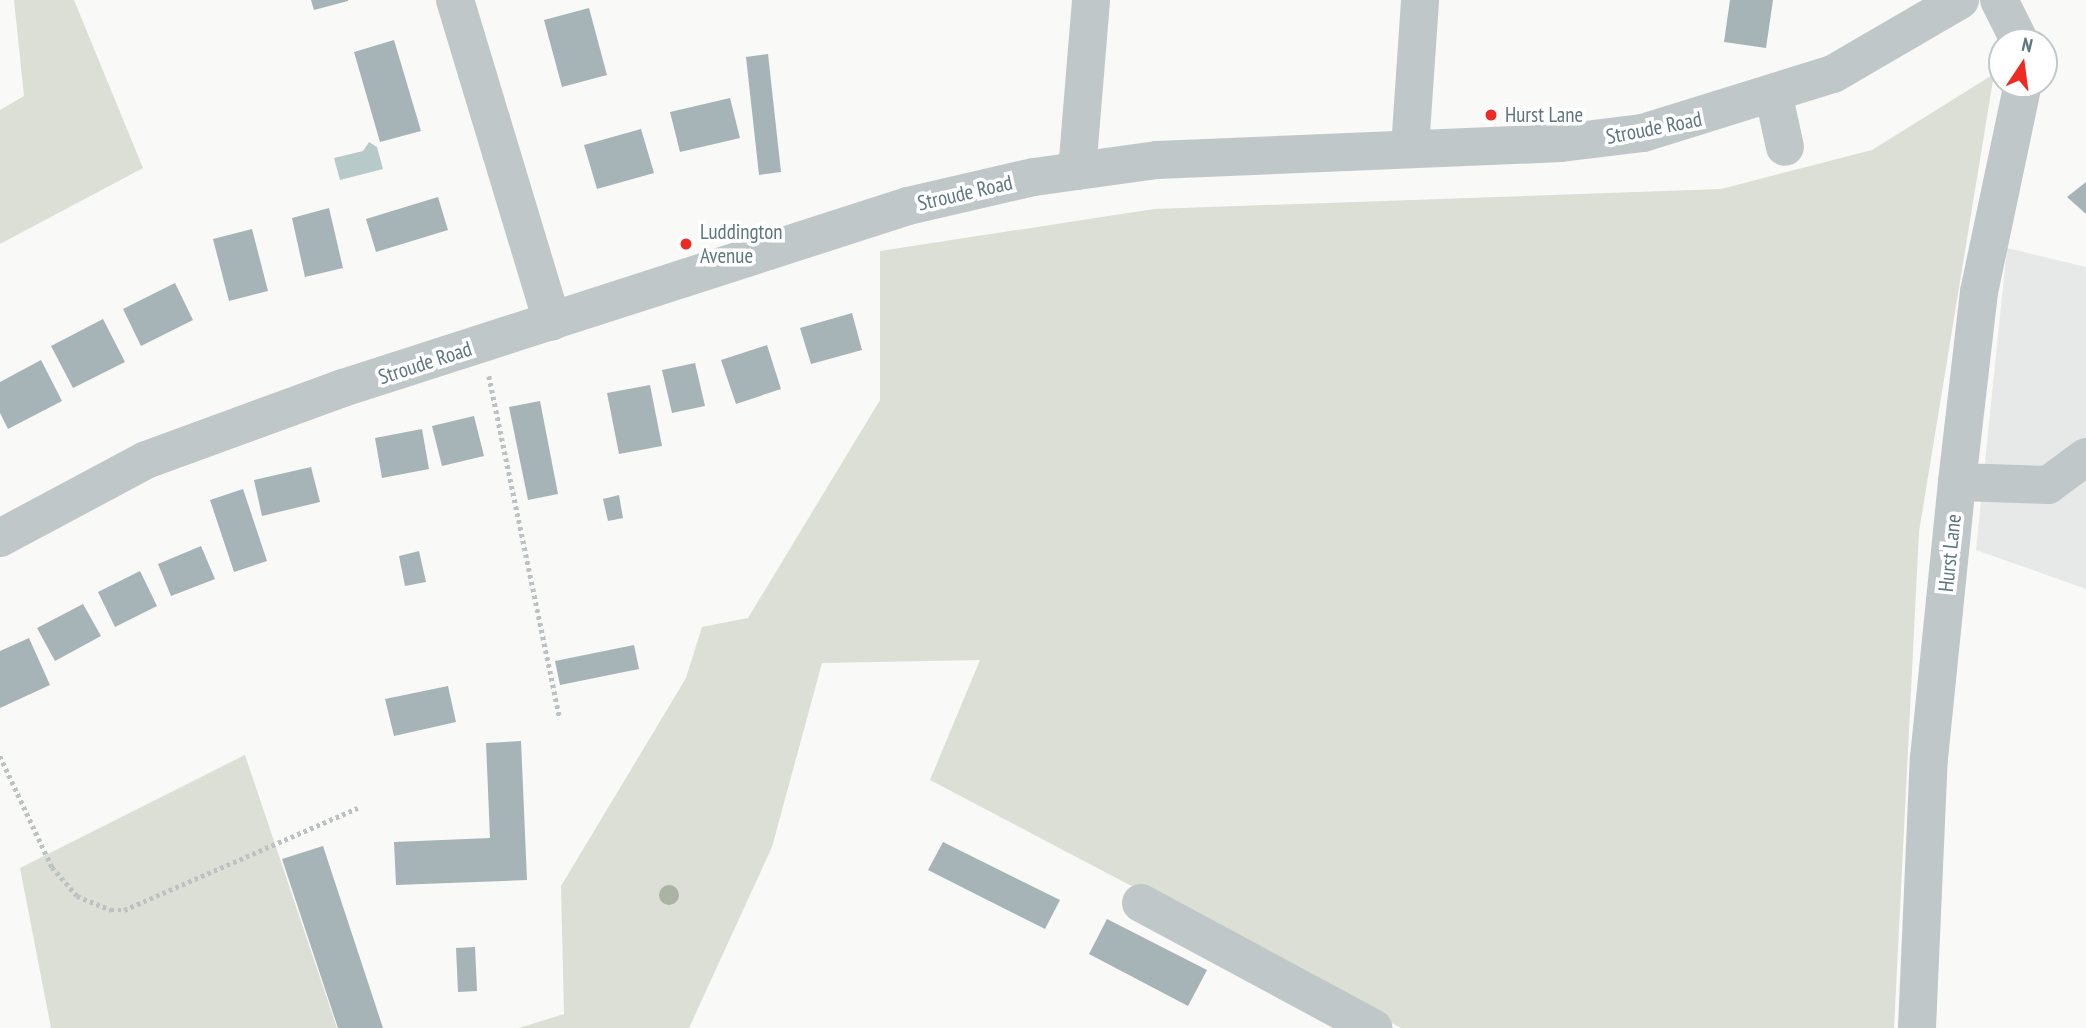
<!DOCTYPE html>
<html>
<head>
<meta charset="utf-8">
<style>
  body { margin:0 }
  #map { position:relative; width:2086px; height:1028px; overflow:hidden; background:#f9f9f7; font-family:"PT Sans Narrow",sans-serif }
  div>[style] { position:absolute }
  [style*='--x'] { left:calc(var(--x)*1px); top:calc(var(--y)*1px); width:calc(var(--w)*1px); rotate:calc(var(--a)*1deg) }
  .built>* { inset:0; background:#e7e9e8 }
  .green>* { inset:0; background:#dbdfd6 }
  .water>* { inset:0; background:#b8c9ca }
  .building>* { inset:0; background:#a6b4b7 }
  .path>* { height:4.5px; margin-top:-2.25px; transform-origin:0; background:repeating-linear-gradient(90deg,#bcc1c3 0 3.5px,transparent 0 7px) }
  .minor>* { height:38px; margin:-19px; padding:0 19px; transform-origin:19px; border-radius:19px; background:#c0c7c9 }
  .trees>* { width:20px; height:20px; margin:-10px; border-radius:50%; background:#abb3a5 }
  .dots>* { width:19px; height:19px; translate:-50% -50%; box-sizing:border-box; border:4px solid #fff; border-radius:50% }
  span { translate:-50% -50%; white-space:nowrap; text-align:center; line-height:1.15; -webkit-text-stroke:7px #fff; paint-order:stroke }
  .poi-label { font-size:21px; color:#5e767e }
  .left { translate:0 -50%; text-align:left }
  .street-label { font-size:21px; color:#5e767e }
  .north { position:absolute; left:1988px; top:28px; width:70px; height:70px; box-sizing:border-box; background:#fff; border:2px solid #bfc8cb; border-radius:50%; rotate:13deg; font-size:19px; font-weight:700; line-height:28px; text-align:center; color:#5e767e }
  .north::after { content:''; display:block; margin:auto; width:24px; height:32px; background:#ed2b23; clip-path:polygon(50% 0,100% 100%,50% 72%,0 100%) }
</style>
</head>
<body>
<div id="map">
  <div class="built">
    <i style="clip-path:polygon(2007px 248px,2086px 267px,2086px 589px,1976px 550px)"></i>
  </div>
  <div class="green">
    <i style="clip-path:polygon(14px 0,74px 0,143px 168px,0 244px,0 110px,24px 96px)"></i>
    <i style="clip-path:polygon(1994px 74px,1919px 532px,1894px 1028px,1401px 1028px,930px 780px,980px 660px,822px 663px,772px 847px,689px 1028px,519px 1028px,564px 1014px,561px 886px,686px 678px,702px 627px,748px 618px,880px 400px,880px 251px,1154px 209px,1721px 189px,1872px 150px)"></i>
    <i style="clip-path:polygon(245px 755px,337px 1028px,51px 1028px,20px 868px)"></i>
  </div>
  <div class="water">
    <i style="clip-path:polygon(369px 142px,377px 147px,383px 169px,340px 180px,334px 158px,363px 151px)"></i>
  </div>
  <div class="building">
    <i style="clip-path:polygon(311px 0,348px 0,348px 1px,314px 10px)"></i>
    <i style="clip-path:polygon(1730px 0,1773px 0,1766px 48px,1724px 42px)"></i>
    <i style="clip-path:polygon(589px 8px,607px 75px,562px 87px,544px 20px)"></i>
    <i style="clip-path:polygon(394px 40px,421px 131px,380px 142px,354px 52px)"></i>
    <i style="clip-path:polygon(768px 54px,781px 172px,759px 175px,746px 57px)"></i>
    <i style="clip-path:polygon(730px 98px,740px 138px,680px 152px,670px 112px)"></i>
    <i style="clip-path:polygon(641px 129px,654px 173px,597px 189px,584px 145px)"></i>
    <i style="clip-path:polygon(2086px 182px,2086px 214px,2067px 197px)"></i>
    <i style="clip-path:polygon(438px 197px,448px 230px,376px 252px,366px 219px)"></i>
    <i style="clip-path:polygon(329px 208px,343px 268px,305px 277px,292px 218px)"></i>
    <i style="clip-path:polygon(252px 229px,268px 291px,229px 301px,213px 239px)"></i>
    <i style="clip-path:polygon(175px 283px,193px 320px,141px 346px,123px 309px)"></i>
    <i style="clip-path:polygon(852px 313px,862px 350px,811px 364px,800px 328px)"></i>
    <i style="clip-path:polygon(103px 319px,125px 362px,73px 388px,51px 346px)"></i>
    <i style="clip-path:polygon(767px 345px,781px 389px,736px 404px,721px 360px)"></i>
    <i style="clip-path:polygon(41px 360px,62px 401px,8px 429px,0 413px,0 382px)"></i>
    <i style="clip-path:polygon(695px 363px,705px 406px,672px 413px,662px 370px)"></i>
    <i style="clip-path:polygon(650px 385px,662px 446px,619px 454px,607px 393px)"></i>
    <i style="clip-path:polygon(540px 401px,558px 494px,528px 500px,509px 407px)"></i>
    <i style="clip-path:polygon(474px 416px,484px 456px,442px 466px,432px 426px)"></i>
    <i style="clip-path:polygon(422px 429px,429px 469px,382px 478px,375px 438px)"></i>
    <i style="clip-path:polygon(311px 467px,320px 502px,262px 516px,254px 480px)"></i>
    <i style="clip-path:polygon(243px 489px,267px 561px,234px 572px,210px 500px)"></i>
    <i style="clip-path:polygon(619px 495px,623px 518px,608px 521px,603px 499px)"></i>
    <i style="clip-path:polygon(201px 546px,215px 579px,171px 596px,158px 564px)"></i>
    <i style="clip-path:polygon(419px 551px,426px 582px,405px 586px,399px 556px)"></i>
    <i style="clip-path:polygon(140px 571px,157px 606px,115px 627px,98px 592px)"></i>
    <i style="clip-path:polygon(83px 604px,101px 636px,55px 661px,37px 628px)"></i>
    <i style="clip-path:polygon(29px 638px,50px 685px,0 708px,0 651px)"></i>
    <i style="clip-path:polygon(634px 645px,639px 669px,560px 685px,555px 661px)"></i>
    <i style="clip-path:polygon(448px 686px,456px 722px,394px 736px,385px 699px)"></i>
    <i style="clip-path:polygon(521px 741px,527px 880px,396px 885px,394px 842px,490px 838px,486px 743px)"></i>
    <i style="clip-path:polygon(943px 842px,1060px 900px,1045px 929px,928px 870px)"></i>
    <i style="clip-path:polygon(323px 846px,383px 1028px,338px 1028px,282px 859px)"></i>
    <i style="clip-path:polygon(1107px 919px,1207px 970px,1188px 1006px,1089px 954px)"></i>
    <i style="clip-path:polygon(475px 947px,477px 991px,458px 992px,456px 948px)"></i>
  </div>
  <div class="path">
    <i style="--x:489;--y:376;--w:350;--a:78.3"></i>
    <i style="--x:0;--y:756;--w:123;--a:64.9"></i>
    <i style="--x:52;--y:867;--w:38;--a:49"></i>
    <i style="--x:77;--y:896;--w:37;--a:22"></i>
    <i style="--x:111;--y:910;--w:13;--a:0"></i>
    <i style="--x:124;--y:910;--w:255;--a:-23.6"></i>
  </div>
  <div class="minor">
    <i style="--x:455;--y:0;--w:336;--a:73.2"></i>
    <i style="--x:1999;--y:0;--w:47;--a:63.4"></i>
    <i style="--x:1774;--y:97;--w:51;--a:77.6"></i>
    <i style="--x:1410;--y:148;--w:148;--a:-86.1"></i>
    <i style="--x:1077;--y:171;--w:172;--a:-85.3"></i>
    <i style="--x:1957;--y:482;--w:91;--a:1.9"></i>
    <i style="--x:2048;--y:485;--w:47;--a:-36.4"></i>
    <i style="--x:0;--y:538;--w:166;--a:-28.1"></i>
    <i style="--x:146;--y:460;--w:210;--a:-20.1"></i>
    <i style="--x:343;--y:388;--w:594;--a:-17.85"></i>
    <i style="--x:908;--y:206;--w:129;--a:-13"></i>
    <i style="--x:1034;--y:177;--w:124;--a:-7.9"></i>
    <i style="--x:1157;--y:160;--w:404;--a:-2.4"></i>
    <i style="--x:1561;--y:143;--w:83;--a:-7"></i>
    <i style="--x:1643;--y:133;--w:199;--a:-17.3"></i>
    <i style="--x:1833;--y:74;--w:147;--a:-30.2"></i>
    <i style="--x:1141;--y:903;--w:264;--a:28.3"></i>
    <i style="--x:1917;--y:1028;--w:270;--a:-87.5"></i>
    <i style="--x:1929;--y:758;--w:277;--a:-84.2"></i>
    <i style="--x:1957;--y:482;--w:191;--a:-83.4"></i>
    <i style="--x:1979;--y:292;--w:213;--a:-78.1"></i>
  </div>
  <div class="trees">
    <i style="left:669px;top:895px"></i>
  </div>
  <div class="dots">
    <i style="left:1491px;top:115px;background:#ed2b23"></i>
    <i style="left:686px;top:244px;background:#ed2b23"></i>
  </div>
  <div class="poi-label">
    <span class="left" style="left:1505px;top:115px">Hurst Lane</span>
    <span class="left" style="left:700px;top:244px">Luddington<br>Avenue</span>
  </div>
  <div class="street-label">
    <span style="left:1654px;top:128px;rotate:-11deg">Stroude Road</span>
    <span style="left:965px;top:193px;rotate:-13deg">Stroude Road</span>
    <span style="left:425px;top:363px;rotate:-18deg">Stroude Road</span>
    <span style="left:1950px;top:553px;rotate:-84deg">Hurst Lane</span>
  </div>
  <div class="north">N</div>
</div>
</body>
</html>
